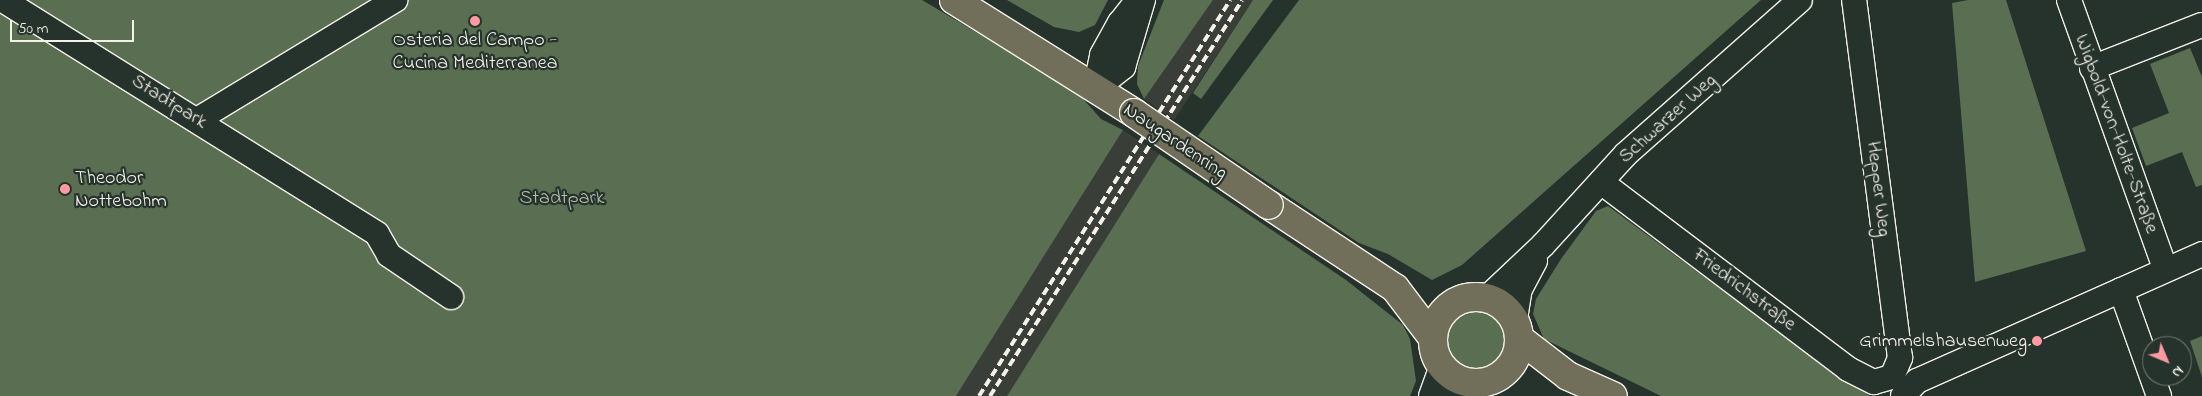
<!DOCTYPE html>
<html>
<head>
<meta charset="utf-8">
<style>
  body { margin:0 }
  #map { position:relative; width:2202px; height:396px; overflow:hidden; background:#26332d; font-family:"Indie Flower",sans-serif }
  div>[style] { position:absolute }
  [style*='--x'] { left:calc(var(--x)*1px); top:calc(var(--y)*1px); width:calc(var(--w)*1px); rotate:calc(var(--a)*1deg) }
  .built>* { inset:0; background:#393f38 }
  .green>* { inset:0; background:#5a6e52 }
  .round { border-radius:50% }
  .roads { filter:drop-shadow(1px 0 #f4f1e8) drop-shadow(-1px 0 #f4f1e8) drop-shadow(0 1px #f4f1e8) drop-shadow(0 -1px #f4f1e8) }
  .minor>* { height:24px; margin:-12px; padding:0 12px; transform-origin:12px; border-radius:12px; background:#26332d }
  .major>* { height:28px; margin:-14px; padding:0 14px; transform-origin:14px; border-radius:14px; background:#716e59 }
  .major>.ring { margin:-14px; padding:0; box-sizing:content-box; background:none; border:28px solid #716e59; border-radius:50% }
  .rail>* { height:4px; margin-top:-2px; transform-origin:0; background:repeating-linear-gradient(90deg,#f4f1e8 0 8px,transparent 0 12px) }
  .bridges { filter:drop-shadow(1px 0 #f4f1e8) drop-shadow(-1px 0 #f4f1e8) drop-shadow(0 1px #f4f1e8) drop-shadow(0 -1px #f4f1e8) }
  .major-bridge>* { height:28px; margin:-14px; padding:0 14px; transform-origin:14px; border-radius:14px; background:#716e59 }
  .dots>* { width:14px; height:14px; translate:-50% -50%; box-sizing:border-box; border:2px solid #26332d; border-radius:50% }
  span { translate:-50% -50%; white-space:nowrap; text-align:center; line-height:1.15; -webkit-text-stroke:4.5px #26332d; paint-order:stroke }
  .poi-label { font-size:20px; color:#f4f1e8 }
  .left { translate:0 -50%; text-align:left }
  .right { translate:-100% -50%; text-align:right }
  .street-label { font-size:20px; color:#f4f1e8 }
  .park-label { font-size:20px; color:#b6bdac }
  .north { position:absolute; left:2142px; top:336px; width:50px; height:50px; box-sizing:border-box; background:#26332d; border:1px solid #787f78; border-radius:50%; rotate:135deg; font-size:14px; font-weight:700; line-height:20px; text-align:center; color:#f4f1e8 }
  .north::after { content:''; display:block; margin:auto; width:18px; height:22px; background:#ff9aa2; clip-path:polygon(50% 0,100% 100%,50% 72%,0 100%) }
  .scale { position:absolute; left:10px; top:20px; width:124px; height:22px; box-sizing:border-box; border:2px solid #f4f1e8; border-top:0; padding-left:6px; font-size:15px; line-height:18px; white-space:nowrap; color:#f4f1e8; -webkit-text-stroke:4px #26332d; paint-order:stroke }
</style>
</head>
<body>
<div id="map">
  <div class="built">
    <i style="clip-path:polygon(1213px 0,1253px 0,1174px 120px,1144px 99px)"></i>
    <i style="clip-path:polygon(1123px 130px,1159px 154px,1007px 396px,956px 396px)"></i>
  </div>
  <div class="green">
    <i style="clip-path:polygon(7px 0,922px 0,1077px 92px,1101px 119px,1123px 130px,956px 396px,0 396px,0 13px)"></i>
    <i style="clip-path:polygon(1007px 0,1108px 0,1095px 25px,1079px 32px,1054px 27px)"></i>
    <i style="clip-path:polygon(1164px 0,1213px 0,1144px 99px,1137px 84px,1138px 66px)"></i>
    <i style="clip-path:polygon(1253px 0,1273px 0,1201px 99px,1193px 93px)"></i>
    <i style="clip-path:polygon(1299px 0,1761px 0,1462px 265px,1432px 280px,1388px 254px,1359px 243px,1198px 136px)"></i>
    <i style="clip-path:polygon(1968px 0,2006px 0,2086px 251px,1975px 282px,1952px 3px)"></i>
    <i style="clip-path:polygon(2190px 48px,2202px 77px,2202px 185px,2196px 187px,2182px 152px,2146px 166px,2132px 128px,2169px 113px,2150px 64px)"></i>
    <i style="clip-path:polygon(1159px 154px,1346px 280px,1403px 325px,1410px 339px,1416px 381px,1410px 396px,1007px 396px)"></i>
    <i style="clip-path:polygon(1608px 206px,1810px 355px,1870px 396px,1661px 396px,1544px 339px,1533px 314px,1536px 299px,1561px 259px,1596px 211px)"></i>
    <i class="round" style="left:1440px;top:305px;width:70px;height:70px"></i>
    <i style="clip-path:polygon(2202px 336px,2202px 377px,2190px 341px)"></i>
  </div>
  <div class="roads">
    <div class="minor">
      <i style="--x:3;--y:0;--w:441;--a:32"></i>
      <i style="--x:377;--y:234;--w:24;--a:60"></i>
      <i style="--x:389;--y:255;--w:75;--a:34.1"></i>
      <i style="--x:2069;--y:0;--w:285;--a:70.3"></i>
      <i style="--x:2092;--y:68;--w:118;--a:-21.4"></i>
      <i style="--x:1095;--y:89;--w:36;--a:-38"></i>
      <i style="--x:1123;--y:67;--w:70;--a:-73.4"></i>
      <i style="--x:1095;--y:89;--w:35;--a:-78"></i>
      <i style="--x:1102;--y:55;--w:37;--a:-61"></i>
      <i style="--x:1120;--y:23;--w:29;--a:-52"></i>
      <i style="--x:197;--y:120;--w:232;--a:-31.2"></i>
      <i style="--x:1601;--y:182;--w:310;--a:37.1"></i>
      <i style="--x:1848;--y:369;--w:29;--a:27"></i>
      <i style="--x:1874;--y:382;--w:19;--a:-16"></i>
      <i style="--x:1892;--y:377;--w:21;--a:-67"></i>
      <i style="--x:1900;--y:358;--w:361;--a:-97.3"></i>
      <i style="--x:2121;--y:290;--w:113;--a:70.3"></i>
      <i style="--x:1487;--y:298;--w:77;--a:-43.4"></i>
      <i style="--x:1543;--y:245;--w:123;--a:-47.6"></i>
      <i style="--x:1626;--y:154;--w:232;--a:-41.5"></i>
      <i style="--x:1515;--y:319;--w:30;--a:-81"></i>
      <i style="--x:1520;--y:289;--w:32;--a:-62"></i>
      <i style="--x:1431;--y:396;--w:30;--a:-70"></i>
      <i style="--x:1455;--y:396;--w:20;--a:-37"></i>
      <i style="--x:1903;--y:396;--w:21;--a:-47"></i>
      <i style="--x:1917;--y:381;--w:312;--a:-24"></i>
    </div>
    <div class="major">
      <i style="--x:954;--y:0;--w:213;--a:32.1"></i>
      <i style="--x:1269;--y:205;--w:151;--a:33.4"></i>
      <i style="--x:1395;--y:288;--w:61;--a:52.9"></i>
      <i class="ring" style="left:1433px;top:297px;width:58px;height:58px"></i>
      <i style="--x:1520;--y:339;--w:61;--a:37.6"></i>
      <i style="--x:1568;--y:376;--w:49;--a:24"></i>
    </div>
  </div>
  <div class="rail">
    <i style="--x:979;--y:396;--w:469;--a:-57.6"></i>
    <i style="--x:990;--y:396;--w:469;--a:-57.5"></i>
  </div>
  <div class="bridges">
    <div class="major-bridge">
      <i style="--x:1134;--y:113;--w:163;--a:34.3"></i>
    </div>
  </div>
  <div class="dots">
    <i style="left:475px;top:21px;background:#ff9aa2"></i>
    <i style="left:65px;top:189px;background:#ff9aa2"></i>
    <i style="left:2037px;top:341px;background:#ff9aa2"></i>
  </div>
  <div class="poi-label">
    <span style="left:475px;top:52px">Osteria del Campo -<br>Cucina Mediterranea</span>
    <span class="left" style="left:75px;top:190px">Theodor<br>Nottebohm</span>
    <span class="right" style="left:2027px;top:341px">Grimmelshausenweg</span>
  </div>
  <div class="street-label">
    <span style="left:169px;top:102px;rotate:32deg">Stadtpark</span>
    <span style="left:1668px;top:119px;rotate:-42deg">Schwarzer Weg</span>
    <span style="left:2116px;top:134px;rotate:70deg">Wigbold-von-Holte-Straße</span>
    <span style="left:1175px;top:142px;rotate:34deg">Naugardenring</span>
    <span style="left:1878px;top:189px;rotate:83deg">Hepper Weg</span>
    <span style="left:1744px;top:290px;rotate:37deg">Friedrichstraße</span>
  </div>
  <div class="park-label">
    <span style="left:562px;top:198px">Stadtpark</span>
  </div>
  <div class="north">N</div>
  <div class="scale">50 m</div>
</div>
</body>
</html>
